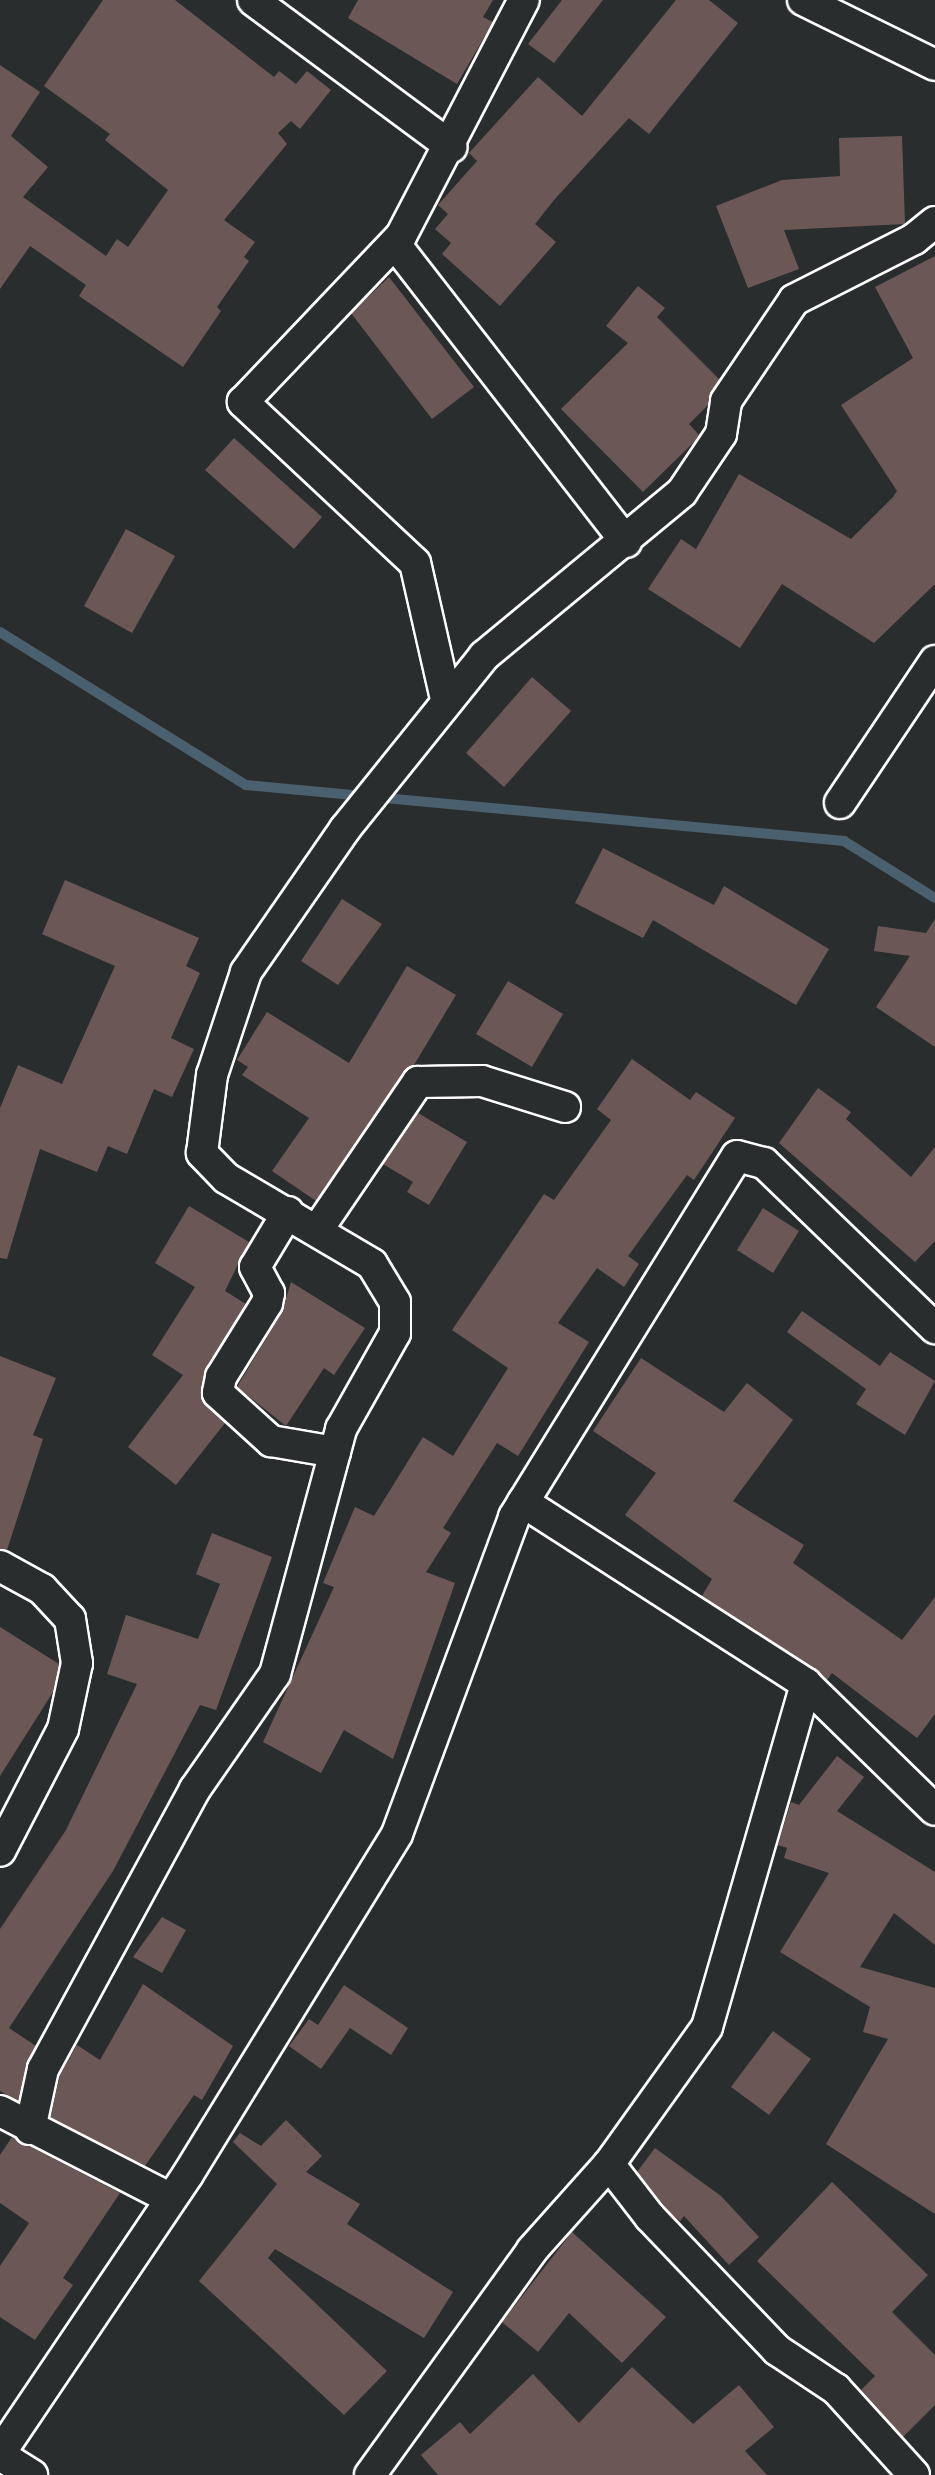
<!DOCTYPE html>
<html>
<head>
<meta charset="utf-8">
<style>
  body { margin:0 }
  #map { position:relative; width:935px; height:2475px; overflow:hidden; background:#2a2d2e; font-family:"Architects Daughter",sans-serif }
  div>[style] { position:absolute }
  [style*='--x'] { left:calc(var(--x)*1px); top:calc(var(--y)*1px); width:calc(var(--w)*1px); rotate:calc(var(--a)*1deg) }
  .stream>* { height:10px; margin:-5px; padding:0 5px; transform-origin:5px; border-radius:5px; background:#4b606e }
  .building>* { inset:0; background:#6b5856 }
  .roads { filter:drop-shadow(2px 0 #fff) drop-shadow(-2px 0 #fff) drop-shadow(0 2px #fff) drop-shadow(0 -2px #fff) }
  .street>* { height:30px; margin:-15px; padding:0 15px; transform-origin:15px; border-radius:15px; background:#2a2d2e }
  span { translate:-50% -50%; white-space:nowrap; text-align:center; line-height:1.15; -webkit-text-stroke:7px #2a2d2e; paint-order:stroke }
</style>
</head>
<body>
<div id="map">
  <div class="stream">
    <i style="--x:0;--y:632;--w:290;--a:31.9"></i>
    <i style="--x:246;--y:785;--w:601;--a:5.35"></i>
    <i style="--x:844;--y:841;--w:107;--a:32.1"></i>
  </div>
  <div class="building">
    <i style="clip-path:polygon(103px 0,175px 0,274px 77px,279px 71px,296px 84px,307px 71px,331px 90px,300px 129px,291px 121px,278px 133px,287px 144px,224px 220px,255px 242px,244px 257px,249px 261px,217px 307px,221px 311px,183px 367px,79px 296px,86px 285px,30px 246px,0 289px,0 65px,40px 92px,11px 136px,48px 167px,23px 197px,106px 256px,117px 239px,128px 247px,168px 190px,105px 140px,110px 134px,44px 86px)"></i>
    <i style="clip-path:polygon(358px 0,493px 0,483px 17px,493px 22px,457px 84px,348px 18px)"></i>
    <i style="clip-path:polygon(562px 0,603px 0,554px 63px,528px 44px)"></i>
    <i style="clip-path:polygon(676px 0,709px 0,738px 23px,649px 134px,629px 118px,554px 200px,535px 224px,556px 242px,500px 306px,442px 254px,451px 243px,435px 229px,448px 214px,438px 205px,477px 161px,469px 153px,538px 77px,582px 116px)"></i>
    <i style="clip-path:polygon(902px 136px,905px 224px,784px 230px,799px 269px,748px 288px,716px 206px,782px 180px,840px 176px,839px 138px)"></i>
    <i style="clip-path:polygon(935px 256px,935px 584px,874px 643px,782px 584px,740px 648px,648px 589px,681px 539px,696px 549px,739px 474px,851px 539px,893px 497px,897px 491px,841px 405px,913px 358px,875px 287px)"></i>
    <i style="clip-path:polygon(389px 277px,474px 387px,432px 419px,351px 313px)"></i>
    <i style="clip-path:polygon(638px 286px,665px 308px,657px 317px,719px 379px,708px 405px,689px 424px,699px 435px,695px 441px,643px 492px,561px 409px,628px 343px,606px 326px)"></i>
    <i style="clip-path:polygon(234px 438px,322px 517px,294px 549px,205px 470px)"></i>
    <i style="clip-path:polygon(126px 529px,175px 556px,132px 633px,84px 606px)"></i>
    <i style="clip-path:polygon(532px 677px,571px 711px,504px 787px,466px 753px)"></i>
    <i style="clip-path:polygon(603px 848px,714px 905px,724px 886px,829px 949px,796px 1005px,653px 920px,643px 938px,575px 903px)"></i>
    <i style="clip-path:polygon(65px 880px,199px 938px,186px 966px,200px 973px,171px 1038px,194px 1049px,172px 1097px,154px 1089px,127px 1154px,108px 1146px,97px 1172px,40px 1149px,7px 1259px,0 1258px,0 1108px,18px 1065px,62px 1084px,115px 966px,42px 934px)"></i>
    <i style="clip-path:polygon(342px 899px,382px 924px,338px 985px,301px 961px)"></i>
    <i style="clip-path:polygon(935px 919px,935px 1047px,876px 1007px,910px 956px,874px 951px,878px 926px,926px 933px)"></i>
    <i style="clip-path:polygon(407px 966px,456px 995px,414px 1065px,316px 1201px,272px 1171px,309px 1118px,242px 1075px,248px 1067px,237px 1060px,267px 1012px,349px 1063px)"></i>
    <i style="clip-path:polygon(508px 981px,563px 1014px,532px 1067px,476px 1034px)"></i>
    <i style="clip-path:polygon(632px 1059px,690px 1100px,696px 1092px,735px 1118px,694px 1180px,687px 1175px,628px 1256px,639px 1264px,624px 1287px,597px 1268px,558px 1323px,589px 1342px,518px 1456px,497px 1443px,443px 1528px,451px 1533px,426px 1572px,455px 1583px,393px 1759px,344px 1730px,321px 1773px,263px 1742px,334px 1587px,323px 1583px,355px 1507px,374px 1516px,423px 1437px,453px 1456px,508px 1368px,452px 1330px,544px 1194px,554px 1200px,611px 1120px,597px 1109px)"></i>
    <i style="clip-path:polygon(818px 1088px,851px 1112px,846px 1119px,911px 1177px,935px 1147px,935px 1241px,915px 1262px,779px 1143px)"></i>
    <i style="clip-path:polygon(418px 1113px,467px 1142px,429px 1205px,407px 1192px,413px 1182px,383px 1164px)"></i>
    <i style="clip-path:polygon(189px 1206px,249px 1242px,225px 1291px,246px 1304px,206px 1368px,201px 1390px,206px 1405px,225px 1423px,176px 1485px,128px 1447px,183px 1375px,152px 1355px,195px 1287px,155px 1263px)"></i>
    <i style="clip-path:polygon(763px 1208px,799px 1231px,773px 1273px,737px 1250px)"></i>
    <i style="clip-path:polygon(291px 1282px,365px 1328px,334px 1375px,324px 1368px,286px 1426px,237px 1387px,282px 1312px)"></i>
    <i style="clip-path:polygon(802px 1311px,880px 1366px,890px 1352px,935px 1381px,905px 1435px,856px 1404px,866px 1389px,787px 1332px)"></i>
    <i style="clip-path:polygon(0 1356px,56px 1378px,33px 1435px,43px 1439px,7px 1550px,0 1549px)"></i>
    <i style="clip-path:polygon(641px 1358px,724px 1412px,747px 1383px,793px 1420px,733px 1501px,804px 1545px,793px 1563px,902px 1640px,935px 1597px,935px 1714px,917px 1738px,832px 1673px,827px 1680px,702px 1596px,712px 1579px,625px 1515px,656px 1473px,593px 1431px)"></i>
    <i style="clip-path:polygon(212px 1533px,272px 1557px,216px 1710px,200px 1705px,113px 1871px,9px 2028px,36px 2046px,18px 2101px,0 2091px,0 1929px,66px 1830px,137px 1684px,107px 1674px,126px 1615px,198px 1639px,220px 1584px,196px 1574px)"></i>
    <i style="clip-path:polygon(0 1627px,59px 1664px,53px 1692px,0 1776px)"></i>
    <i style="clip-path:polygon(837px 1756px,864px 1777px,837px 1811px,935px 1872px,935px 1945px,894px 1913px,860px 1967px,935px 1988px,935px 2214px,826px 2144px,888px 2039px,863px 2032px,870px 2007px,780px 1952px,829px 1873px,784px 1858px,787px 1848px,778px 1845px,785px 1821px,791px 1802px,799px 1805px)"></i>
    <i style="clip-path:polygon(162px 1917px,186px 1930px,162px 1973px,133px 1957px)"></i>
    <i style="clip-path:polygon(143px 1984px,233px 2046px,202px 2100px,194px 2095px,145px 2166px,50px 2117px,60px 2075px,77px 2045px,100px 2060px)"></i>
    <i style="clip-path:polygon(344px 1985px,408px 2028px,391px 2055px,350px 2028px,321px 2069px,289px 2046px,309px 2019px,318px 2025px)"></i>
    <i style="clip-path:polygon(773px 2031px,811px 2059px,769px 2115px,731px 2087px)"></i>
    <i style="clip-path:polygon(286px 2120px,322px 2156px,306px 2172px,360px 2204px,347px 2224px,453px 2292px,424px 2338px,275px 2249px,268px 2258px,387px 2371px,344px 2415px,199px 2281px,277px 2184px,233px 2142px,240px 2133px,261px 2146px)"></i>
    <i style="clip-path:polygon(12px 2137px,120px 2193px,63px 2278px,73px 2285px,35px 2340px,0 2317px,0 2266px,29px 2223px,0 2203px,0 2155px)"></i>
    <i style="clip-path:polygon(655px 2148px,721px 2196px,759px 2237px,729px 2265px,684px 2216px,680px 2221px,670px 2213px,637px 2172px)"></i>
    <i style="clip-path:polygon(832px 2182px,928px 2275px,892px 2312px,935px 2355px,935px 2405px,903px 2437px,861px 2390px,875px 2376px,757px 2261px)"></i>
    <i style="clip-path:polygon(572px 2232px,666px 2317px,622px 2363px,569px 2313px,538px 2352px,502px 2322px)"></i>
    <i style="clip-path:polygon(632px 2367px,693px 2424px,739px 2385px,774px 2427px,745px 2451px,767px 2475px,438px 2475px,421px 2455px,460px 2422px,470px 2434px,533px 2374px,579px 2423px)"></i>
  </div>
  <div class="roads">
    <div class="street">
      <i style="--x:253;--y:0;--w:247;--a:36.5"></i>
      <i style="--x:803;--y:0;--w:147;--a:26.2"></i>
      <i style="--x:395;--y:244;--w:377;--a:52.2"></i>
      <i style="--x:446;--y:699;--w:139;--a:-102.8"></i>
      <i style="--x:415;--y:563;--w:236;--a:-136.9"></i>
      <i style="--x:243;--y:402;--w:229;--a:-46.4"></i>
      <i style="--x:401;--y:236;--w:266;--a:-62.5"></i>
      <i style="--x:840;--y:803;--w:171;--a:-56.2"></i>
      <i style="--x:288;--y:1212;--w:64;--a:121"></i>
      <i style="--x:255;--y:1267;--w:30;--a:62"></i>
      <i style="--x:269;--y:1293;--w:10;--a:101"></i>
      <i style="--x:267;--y:1303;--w:87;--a:121.9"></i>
      <i style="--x:221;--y:1377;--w:16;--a:101"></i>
      <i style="--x:218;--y:1393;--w:72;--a:42.2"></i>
      <i style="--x:271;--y:1441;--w:65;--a:9.8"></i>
      <i style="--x:318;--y:1229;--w:178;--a:-55.8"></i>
      <i style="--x:418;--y:1082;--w:64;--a:-0.9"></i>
      <i style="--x:482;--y:1081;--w:87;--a:17.4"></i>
      <i style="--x:523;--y:1502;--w:336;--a:32.7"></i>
      <i style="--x:806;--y:1684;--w:180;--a:44.3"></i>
      <i style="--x:0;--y:1566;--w:48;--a:28.7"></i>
      <i style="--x:42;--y:1589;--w:41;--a:47"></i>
      <i style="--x:70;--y:1619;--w:45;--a:81"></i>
      <i style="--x:77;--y:1663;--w:67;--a:102"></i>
      <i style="--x:63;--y:1729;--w:137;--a:117.3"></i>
      <i style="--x:0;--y:2111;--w:192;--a:27.2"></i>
      <i style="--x:30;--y:2129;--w:61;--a:-77.8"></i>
      <i style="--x:43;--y:2069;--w:319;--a:-61.5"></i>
      <i style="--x:195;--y:1789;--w:140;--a:-55.2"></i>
      <i style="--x:275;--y:1674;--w:254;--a:-74.9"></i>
      <i style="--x:341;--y:1429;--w:110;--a:-60.6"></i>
      <i style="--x:395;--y:1333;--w:31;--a:-90"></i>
      <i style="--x:395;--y:1302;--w:44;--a:-121.2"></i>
      <i style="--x:372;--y:1264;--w:169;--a:-149.5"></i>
      <i style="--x:226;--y:1178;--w:35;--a:-134"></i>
      <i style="--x:202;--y:1153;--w:79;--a:-82.7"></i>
      <i style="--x:212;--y:1075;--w:108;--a:-71.7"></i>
      <i style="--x:246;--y:972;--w:174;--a:-55.3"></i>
      <i style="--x:345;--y:829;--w:222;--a:-51.2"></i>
      <i style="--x:484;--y:656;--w:257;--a:-39.6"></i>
      <i style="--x:682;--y:492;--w:70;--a:-56.1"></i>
      <i style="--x:721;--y:434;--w:33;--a:-81"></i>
      <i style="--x:726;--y:401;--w:122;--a:-56"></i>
      <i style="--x:794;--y:300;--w:135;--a:-26.9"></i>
      <i style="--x:914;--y:239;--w:27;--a:-39"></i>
      <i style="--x:609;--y:2164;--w:67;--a:52.3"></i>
      <i style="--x:650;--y:2217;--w:184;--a:46.3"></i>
      <i style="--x:777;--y:2350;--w:71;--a:33.5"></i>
      <i style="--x:836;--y:2389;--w:116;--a:47.8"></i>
      <i style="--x:0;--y:2453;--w:336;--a:-56"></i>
      <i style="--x:188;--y:2174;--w:399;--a:-58.4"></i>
      <i style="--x:397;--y:1834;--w:338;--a:-69.7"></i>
      <i style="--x:514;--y:1517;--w:424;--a:-58.3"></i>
      <i style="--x:737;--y:1156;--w:28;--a:15"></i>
      <i style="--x:764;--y:1163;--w:238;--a:44"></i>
      <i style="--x:0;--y:2455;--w:38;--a:32"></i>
      <i style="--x:370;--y:2475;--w:277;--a:-54.2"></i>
      <i style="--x:532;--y:2250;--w:115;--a:-48.2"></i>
      <i style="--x:609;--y:2164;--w:168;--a:-54.4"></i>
      <i style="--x:707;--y:2027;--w:357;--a:-73.9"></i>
    </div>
  </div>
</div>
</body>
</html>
